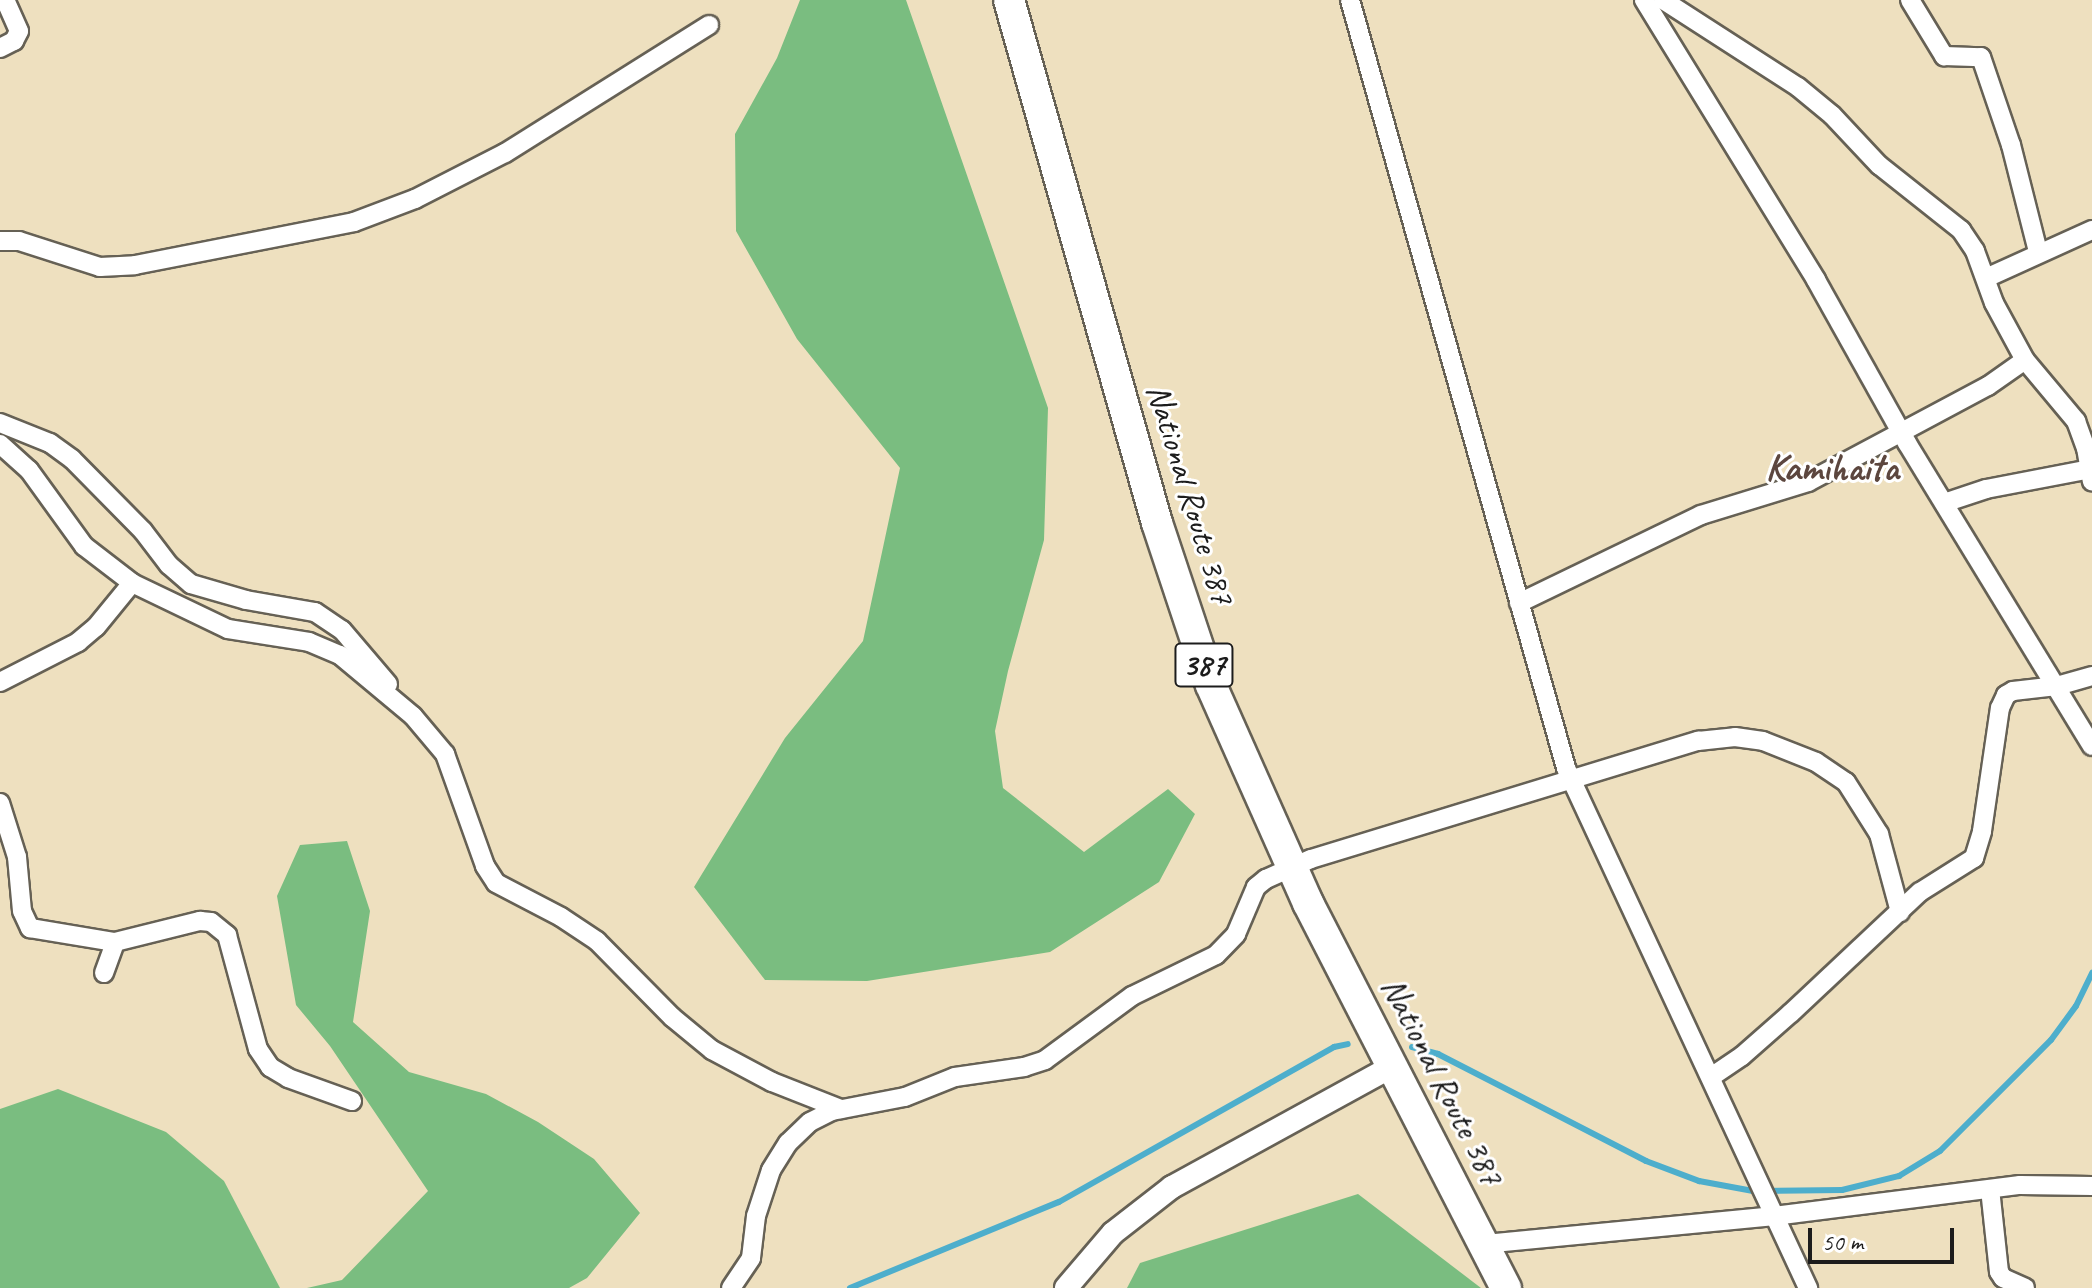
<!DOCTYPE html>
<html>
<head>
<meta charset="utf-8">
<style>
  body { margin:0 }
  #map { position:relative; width:2092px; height:1288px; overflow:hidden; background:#eee0bf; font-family:Caveat,sans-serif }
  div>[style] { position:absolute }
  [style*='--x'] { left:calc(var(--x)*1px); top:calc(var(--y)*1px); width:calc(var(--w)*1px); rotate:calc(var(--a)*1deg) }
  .forest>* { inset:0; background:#7abd80 }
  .stream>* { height:6px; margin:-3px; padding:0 3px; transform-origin:3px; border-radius:3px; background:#4daecc }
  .roads { filter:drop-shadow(2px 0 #666155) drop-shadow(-2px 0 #666155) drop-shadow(0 2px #666155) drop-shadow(0 -2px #666155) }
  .minor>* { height:18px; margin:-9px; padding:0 9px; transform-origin:9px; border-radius:9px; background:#fff }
  .tertiary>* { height:22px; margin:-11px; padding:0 11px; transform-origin:11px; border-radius:11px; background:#fff }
  .trunk>* { height:30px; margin:-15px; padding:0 15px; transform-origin:15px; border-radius:15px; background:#fff }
  span { translate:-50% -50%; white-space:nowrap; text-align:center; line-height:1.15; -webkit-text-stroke:6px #fff; paint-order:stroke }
  .shield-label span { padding:2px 6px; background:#fff; border:2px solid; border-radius:6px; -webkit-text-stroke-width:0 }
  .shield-label { font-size:32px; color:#1c1c1c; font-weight:700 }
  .street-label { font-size:34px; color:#1c1c1c }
  .quarter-label { font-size:38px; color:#5c463e; font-weight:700 }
  .scale { position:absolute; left:1808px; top:1228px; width:146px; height:36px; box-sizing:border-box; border:4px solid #1c1c1c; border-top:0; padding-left:10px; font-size:24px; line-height:28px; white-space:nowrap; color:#1c1c1c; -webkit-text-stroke:6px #fff; paint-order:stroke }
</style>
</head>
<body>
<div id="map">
  <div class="forest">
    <i style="clip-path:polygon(800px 0,906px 0,1048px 408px,1044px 540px,1008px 671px,995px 731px,1003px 788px,1084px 852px,1168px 789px,1195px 814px,1159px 882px,1050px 952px,867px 981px,765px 980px,694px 887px,785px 738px,863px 641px,900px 468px,797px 339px,736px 231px,735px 134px,777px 58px)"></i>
    <i style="clip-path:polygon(347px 841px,370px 911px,353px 1022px,409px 1072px,486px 1094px,538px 1122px,594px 1159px,640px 1213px,587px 1278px,569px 1288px,307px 1288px,342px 1280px,428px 1191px,330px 1046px,296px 1005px,277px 896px,300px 845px)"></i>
    <i style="clip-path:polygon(58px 1089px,166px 1132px,224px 1181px,280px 1288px,0 1288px,0 1109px)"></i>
    <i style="clip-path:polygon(1358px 1194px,1481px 1288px,1127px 1288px,1140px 1263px)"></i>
  </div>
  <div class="stream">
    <i style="--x:1412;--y:1047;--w:27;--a:15"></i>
    <i style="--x:1438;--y:1054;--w:234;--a:27.2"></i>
    <i style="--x:1646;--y:1161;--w:57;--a:20.7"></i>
    <i style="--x:1699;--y:1181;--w:55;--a:10.5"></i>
    <i style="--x:1753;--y:1191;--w:89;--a:-0.6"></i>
    <i style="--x:1842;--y:1190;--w:59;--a:-13.8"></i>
    <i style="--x:1899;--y:1176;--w:48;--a:-31.4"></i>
    <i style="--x:1940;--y:1151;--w:157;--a:-45"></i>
    <i style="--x:2051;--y:1040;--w:42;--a:-53.7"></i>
    <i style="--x:2076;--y:1006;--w:37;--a:-64"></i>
    <i style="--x:850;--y:1288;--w:226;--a:-22.4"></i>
    <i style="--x:1059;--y:1202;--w:316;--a:-29.4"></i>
    <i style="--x:1334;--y:1047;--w:14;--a:-12"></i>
  </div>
  <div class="roads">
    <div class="minor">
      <i style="--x:1350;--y:0;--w:798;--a:74.29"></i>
      <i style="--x:1566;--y:768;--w:574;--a:65.04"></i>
      <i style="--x:1644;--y:0;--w:329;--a:58.4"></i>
      <i style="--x:1816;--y:280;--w:187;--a:60.8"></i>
      <i style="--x:1907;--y:443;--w:355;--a:58.6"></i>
      <i style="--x:1663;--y:0;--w:161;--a:32.8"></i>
      <i style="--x:1798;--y:87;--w:44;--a:39.5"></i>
      <i style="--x:1832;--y:115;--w:69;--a:46.8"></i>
      <i style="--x:1879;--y:165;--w:105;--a:38.4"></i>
      <i style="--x:1961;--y:230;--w:25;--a:56"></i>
      <i style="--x:1975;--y:251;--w:55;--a:69.9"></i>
      <i style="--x:1994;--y:303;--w:65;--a:61.5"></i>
      <i style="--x:2025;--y:360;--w:80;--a:50.1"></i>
      <i style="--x:2076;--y:421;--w:29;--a:70"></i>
      <i style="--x:2086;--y:448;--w:34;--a:80"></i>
      <i style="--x:1910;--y:0;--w:66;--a:58.7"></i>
      <i style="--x:1944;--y:56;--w:37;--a:2"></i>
      <i style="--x:1981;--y:57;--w:93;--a:71.2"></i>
      <i style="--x:2011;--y:145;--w:110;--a:75.8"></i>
      <i style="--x:0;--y:48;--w:16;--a:-27"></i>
      <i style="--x:14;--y:41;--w:11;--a:-63"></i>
      <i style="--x:19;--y:31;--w:34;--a:-114"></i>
      <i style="--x:0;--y:241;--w:19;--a:0"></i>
      <i style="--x:19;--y:241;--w:85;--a:17.8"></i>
      <i style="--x:100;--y:267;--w:35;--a:-3"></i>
      <i style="--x:135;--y:265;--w:223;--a:-11.1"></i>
      <i style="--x:354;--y:222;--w:65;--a:-20.7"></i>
      <i style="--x:415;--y:199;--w:101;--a:-27.1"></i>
      <i style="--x:505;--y:153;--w:241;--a:-32.1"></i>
      <i style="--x:1986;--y:278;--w:116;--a:-24.4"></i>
      <i style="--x:0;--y:423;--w:54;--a:21.8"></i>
      <i style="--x:50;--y:443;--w:27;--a:36"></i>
      <i style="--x:72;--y:459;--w:101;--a:45.4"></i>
      <i style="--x:143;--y:531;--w:43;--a:52.6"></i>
      <i style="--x:169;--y:565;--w:29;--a:41"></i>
      <i style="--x:191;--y:584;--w:57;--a:16.2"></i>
      <i style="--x:246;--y:600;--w:70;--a:9.9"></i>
      <i style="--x:315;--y:612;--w:32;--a:34"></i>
      <i style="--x:342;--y:630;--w:71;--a:49.6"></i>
      <i style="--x:0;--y:444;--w:39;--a:42"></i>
      <i style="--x:29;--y:470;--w:94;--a:54.1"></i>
      <i style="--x:84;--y:546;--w:61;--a:37.6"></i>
      <i style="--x:1944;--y:503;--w:44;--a:-18.4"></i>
      <i style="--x:1986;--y:489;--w:107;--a:-10.8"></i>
      <i style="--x:1519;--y:603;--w:202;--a:-25.8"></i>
      <i style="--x:1701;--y:515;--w:112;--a:-17.1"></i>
      <i style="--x:1808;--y:482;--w:204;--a:-28.1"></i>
      <i style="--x:1988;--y:386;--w:45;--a:-35.1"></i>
      <i style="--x:0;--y:682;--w:88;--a:-27.1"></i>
      <i style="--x:78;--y:642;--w:23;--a:-40"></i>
      <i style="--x:96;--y:627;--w:57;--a:-50.7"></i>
      <i style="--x:132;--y:583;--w:106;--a:25.6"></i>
      <i style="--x:228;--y:629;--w:82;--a:9.1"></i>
      <i style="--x:309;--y:642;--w:34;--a:23"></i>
      <i style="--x:340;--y:655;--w:95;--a:39.9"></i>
      <i style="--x:413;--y:716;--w:50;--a:49.9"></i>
      <i style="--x:445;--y:754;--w:119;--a:70.3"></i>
      <i style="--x:485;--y:866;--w:20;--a:57"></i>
      <i style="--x:496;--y:883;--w:73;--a:27.6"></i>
      <i style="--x:561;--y:917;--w:43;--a:33.7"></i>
      <i style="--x:597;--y:941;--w:107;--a:45.4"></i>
      <i style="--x:672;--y:1017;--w:52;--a:39.5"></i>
      <i style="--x:712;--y:1050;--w:68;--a:28.1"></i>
      <i style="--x:772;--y:1082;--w:74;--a:21.4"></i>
      <i style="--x:0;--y:803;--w:57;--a:72.5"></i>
      <i style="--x:17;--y:857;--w:54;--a:84.7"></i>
      <i style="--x:22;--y:911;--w:19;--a:65"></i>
      <i style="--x:30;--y:928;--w:86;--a:9.4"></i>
      <i style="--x:115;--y:942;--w:88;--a:-13.9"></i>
      <i style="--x:200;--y:921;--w:11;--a:5"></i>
      <i style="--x:211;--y:922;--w:21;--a:39"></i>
      <i style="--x:227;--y:935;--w:118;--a:74.8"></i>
      <i style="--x:258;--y:1049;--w:22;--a:56"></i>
      <i style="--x:270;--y:1067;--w:21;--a:31"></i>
      <i style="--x:288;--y:1078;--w:68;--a:19.8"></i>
      <i style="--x:104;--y:973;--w:33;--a:-70"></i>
      <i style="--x:1711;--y:1077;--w:37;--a:-34"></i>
      <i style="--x:1742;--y:1056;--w:65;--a:-41.3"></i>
      <i style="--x:1791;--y:1013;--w:177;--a:-43.2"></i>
      <i style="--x:1920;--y:892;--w:64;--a:-32.2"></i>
      <i style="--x:1974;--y:858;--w:28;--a:-73"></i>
      <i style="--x:1982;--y:831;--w:124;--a:-81.7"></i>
      <i style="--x:2000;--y:708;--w:14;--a:-65"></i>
      <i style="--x:2006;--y:695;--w:8;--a:-30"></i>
      <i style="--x:2013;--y:691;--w:44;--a:-6.5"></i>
      <i style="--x:2057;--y:686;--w:36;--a:-16"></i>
      <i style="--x:1990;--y:1189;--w:83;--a:83.8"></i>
      <i style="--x:1999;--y:1272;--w:7;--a:56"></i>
      <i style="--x:2003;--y:1278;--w:24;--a:24"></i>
      <i style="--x:1484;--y:1244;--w:291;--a:-5.5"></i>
      <i style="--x:1774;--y:1216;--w:248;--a:-7.2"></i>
      <i style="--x:2020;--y:1185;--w:72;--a:0.8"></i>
      <i style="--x:731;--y:1288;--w:36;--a:-56"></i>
      <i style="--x:751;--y:1258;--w:42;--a:-83.2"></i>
      <i style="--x:756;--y:1216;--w:48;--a:-71.9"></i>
      <i style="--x:771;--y:1170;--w:32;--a:-58"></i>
      <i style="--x:788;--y:1143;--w:30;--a:-44"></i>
      <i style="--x:810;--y:1122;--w:25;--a:-27"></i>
      <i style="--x:832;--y:1111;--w:74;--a:-10.9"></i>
      <i style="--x:905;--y:1097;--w:54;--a:-21.8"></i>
      <i style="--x:955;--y:1077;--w:70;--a:-8.2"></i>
      <i style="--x:1024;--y:1067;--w:22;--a:-18"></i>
      <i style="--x:1045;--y:1060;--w:108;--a:-36.3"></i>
      <i style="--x:1132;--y:996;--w:93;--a:-26"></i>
      <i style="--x:1216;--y:955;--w:29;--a:-46"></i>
      <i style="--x:1236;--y:934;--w:51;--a:-66.9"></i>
      <i style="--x:1256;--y:887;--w:13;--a:-39"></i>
      <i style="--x:1266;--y:879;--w:49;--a:-24"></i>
      <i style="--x:1311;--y:859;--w:405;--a:-17"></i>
      <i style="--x:1698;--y:741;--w:37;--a:-6"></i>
      <i style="--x:1735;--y:737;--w:28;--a:8"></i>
      <i style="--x:1763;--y:741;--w:57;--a:21.6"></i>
      <i style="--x:1816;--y:762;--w:36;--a:34"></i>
      <i style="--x:1846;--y:782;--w:62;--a:57.6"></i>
      <i style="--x:1879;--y:834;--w:81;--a:74.9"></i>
    </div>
    <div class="tertiary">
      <i style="--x:1066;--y:1288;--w:72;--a:-49.5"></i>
      <i style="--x:1113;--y:1233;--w:75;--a:-37.9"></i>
      <i style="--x:1172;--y:1187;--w:252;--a:-28.7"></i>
    </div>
    <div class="trunk">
      <i style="--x:1009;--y:0;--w:544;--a:74.2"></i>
      <i style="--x:1157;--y:523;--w:171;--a:71.6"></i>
      <i style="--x:1211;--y:685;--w:239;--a:66"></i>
      <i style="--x:1308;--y:903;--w:433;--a:62.8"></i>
    </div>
  </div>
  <div class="shield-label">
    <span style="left:1204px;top:665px">387</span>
  </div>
  <div class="street-label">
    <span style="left:1191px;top:494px;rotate:73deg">National Route 387</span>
    <span style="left:1443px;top:1081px;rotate:63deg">National Route 387</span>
  </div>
  <div class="quarter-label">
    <span style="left:1832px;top:468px">Kamihaita</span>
  </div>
  <div class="scale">50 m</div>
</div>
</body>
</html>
